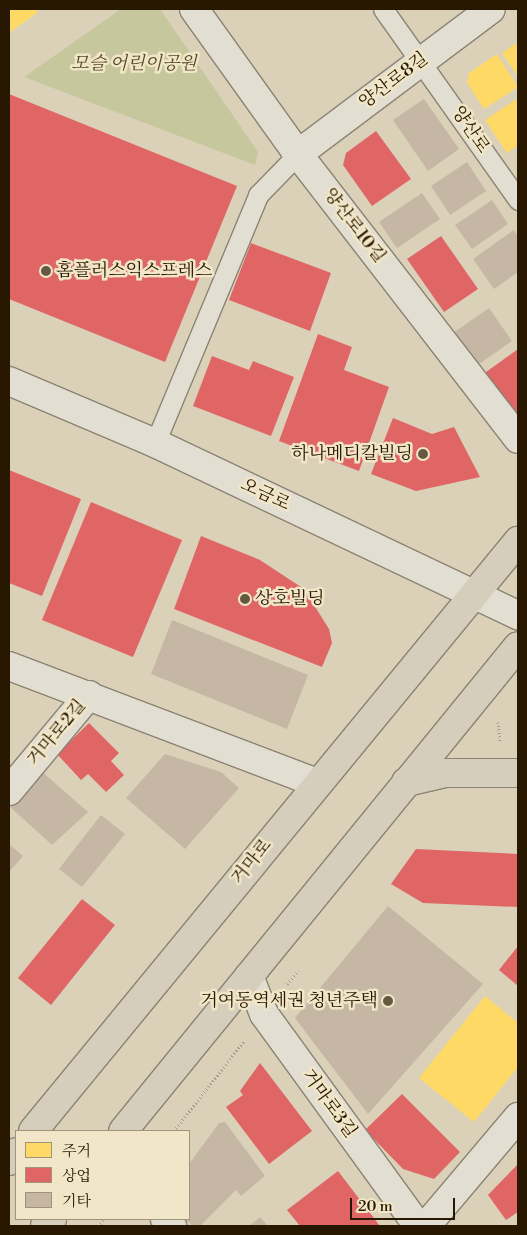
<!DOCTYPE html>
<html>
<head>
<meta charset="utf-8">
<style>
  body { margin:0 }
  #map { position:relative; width:527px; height:1235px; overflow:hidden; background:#dad1b8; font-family:"Libre Bodoni","Noto Serif KR",serif }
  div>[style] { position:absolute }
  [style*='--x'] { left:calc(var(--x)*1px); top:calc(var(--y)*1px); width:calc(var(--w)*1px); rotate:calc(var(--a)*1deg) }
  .green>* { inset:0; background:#c7c79d }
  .homes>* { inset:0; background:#ffd966 }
  .shops>* { inset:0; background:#e06666 }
  .building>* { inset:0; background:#c6b7a4 }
  .path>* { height:3px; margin-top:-1.5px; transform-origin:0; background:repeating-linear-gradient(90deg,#9e998d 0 1px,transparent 0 3.5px) }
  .roads { filter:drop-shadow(1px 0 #8b8373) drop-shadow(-1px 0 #8b8373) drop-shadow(0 1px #8b8373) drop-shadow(0 -1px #8b8373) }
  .lane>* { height:19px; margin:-9.5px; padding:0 9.5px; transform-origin:9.5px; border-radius:9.5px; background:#e2ded1 }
  .street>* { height:28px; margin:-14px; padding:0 14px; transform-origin:14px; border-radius:14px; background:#e2ded1 }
  .secondary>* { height:28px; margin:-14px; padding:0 14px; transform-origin:14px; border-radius:14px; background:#e2ded1 }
  .primary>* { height:28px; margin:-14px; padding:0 14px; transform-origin:14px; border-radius:14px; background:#d6cebc }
  .dots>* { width:14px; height:14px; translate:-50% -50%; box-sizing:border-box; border:2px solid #f1e6c7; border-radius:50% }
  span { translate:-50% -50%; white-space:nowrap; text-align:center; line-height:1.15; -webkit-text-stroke:5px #f1e6c7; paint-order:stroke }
  .park-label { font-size:18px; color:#544a29; font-style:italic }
  .street-label { font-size:18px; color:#291801 }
  .poi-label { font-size:18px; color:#291801 }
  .left { translate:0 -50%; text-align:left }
  .right { translate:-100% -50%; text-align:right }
  .frame { position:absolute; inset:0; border:10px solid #291801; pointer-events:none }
  .legend { position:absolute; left:15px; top:1130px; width:175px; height:90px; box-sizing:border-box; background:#f1e6c7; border:1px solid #a19478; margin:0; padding:6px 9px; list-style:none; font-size:15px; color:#291801 }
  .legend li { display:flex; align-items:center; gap:10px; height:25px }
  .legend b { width:25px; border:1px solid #a19478 }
  .scale { position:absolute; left:350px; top:1198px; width:105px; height:22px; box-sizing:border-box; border:2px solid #291801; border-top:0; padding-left:6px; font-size:15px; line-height:18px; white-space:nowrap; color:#291801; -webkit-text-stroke:4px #f1e6c7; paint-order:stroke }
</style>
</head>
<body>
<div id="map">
  <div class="green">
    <i style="clip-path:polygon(121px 9px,160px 9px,258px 152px,255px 165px,24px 77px)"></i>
  </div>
  <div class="homes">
    <i style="clip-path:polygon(9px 9px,36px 9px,38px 12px,9px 33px)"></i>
    <i style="clip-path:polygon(518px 42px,518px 77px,502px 53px)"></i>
    <i style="clip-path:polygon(497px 54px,518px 87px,484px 109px,467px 83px,469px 73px)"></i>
    <i style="clip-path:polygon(518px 98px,518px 145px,507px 153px,485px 120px)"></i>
    <i style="clip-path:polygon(9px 109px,17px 156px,33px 163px,37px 151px,119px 183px,113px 199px,127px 204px,175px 164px,190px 185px,199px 178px,222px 210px,167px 251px,176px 312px,169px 313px,171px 323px,134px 328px,133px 318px,110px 321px,101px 259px,107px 244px,94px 240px,88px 253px,9px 224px)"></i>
    <i style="clip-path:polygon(485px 996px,518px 1023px,518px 1067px,474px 1122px,419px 1078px)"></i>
  </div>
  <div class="shops">
    <i style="clip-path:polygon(9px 94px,237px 186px,165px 362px,9px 299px)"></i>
    <i style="clip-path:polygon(376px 131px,411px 179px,372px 206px,343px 165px,346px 153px)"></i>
    <i style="clip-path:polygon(441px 236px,478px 289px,444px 312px,407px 259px)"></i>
    <i style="clip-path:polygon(251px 243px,331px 273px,310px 331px,229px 300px)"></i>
    <i style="clip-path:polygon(318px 334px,352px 347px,344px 370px,389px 387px,359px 471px,279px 441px)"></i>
    <i style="clip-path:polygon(518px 349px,518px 414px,482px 375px)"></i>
    <i style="clip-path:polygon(212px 356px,249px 370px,253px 361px,294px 377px,271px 436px,193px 406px)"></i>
    <i style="clip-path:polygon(393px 418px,432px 434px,454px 427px,480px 477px,416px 491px,371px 474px)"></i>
    <i style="clip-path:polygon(9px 470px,81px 499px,42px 596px,9px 583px)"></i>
    <i style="clip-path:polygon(91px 502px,182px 540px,133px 657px,42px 620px)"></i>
    <i style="clip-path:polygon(201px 536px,260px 560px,304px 589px,329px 629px,332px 643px,322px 667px,174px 609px)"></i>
    <i style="clip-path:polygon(89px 723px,119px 753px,111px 761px,124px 775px,106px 792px,88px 774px,81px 780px,57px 754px)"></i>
    <i style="clip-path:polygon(416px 849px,518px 854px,518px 907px,423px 903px,391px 884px)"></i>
    <i style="clip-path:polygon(82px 899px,115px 925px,51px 1005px,18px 978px)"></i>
    <i style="clip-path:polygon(518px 946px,518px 986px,499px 970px)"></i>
    <i style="clip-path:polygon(260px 1063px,312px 1131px,269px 1164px,226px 1107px,243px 1095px,240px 1091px)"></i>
    <i style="clip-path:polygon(402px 1094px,460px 1152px,434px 1179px,403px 1169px,365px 1130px)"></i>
    <i style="clip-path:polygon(518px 1164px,518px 1212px,506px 1220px,488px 1195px)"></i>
    <i style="clip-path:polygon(338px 1171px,380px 1226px,300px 1226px,287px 1210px)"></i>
  </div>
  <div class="building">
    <i style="clip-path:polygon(424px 99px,459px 149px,428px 171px,393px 120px)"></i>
    <i style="clip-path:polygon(467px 162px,486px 191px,450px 215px,431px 186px)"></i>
    <i style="clip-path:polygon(422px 193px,440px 219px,397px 248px,379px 222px)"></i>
    <i style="clip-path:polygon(492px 200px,508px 224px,472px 249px,455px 225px)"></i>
    <i style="clip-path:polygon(514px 230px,518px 237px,518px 272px,494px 289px,473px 259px)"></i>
    <i style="clip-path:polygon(489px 308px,512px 341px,476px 366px,453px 333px)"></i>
    <i style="clip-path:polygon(172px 620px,308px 675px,287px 729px,151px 674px)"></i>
    <i style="clip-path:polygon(165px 754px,221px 772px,239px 788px,185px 849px,126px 798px)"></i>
    <i style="clip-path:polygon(40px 770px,88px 812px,52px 845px,9px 806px)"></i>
    <i style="clip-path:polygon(101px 815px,125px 834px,82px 887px,59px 869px)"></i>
    <i style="clip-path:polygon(9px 844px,23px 856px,9px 872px)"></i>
    <i style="clip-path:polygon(388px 906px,483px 984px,368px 1114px,295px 1018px)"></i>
    <i style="clip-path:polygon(225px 1122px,265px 1176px,241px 1196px,236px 1190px,200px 1226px,193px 1226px,185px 1219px,189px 1219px,189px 1164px,219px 1123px)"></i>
    <i style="clip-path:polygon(260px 1217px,268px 1226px,249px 1226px)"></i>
  </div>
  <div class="path">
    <i style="--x:498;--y:722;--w:19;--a:84"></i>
    <i style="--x:287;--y:984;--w:18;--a:-49"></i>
    <i style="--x:174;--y:1131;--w:114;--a:-52.1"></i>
    <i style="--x:98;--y:1226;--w:9;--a:-49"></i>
  </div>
  <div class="roads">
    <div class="lane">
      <i style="--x:383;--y:9;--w:234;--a:54.7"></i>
      <i style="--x:155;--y:443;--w:269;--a:-67.4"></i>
      <i style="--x:258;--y:195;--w:57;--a:-45.7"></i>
    </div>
    <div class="street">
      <i style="--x:194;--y:9;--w:178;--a:54.4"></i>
      <i style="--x:298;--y:154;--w:360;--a:52.3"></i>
      <i style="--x:298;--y:154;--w:241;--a:-36.9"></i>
      <i style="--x:9;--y:666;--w:329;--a:20.8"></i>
      <i style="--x:9;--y:791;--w:125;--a:-50.2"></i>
      <i style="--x:249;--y:976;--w:41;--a:68.5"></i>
      <i style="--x:264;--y:1014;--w:262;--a:54"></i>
      <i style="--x:165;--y:1219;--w:10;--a:45"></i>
      <i style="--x:426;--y:1226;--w:143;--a:-49.8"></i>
    </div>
    <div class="secondary">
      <i style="--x:9;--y:381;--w:159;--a:23"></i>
      <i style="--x:155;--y:443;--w:402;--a:25.4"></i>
    </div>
    <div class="primary">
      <i style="--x:406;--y:782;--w:40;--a:-13"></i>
      <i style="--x:445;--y:773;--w:73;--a:0"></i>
      <i style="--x:33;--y:1131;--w:764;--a:-50.58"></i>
      <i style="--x:123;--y:1131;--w:625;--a:-50.84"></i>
      <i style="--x:9;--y:1161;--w:11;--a:-52"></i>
      <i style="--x:45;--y:1226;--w:10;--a:-45"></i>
    </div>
  </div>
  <div class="dots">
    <i style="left:46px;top:271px;background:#675941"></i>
    <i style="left:423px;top:454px;background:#675941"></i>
    <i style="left:245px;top:599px;background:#675941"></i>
    <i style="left:388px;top:1001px;background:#675941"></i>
  </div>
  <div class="park-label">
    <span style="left:134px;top:64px">모슬 어린이공원</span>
  </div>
  <div class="street-label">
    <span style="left:394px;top:81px;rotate:-37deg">양산로8길</span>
    <span style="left:470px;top:130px;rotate:56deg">양산로</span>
    <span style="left:354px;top:226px;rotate:52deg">양산로10길</span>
    <span style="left:265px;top:495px;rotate:25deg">오금로</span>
    <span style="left:57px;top:733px;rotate:-50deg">거마로2길</span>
    <span style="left:252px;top:862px;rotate:-51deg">거마로</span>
    <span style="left:329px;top:1104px;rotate:54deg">거마로3길</span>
  </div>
  <div class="poi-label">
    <span class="left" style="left:56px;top:271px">홈플러스익스프레스</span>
    <span class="right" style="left:413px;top:454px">하나메디칼빌딩</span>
    <span class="left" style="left:255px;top:599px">상호빌딩</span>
    <span class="right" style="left:378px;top:1001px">거여동역세권 청년주택</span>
  </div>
  <div class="frame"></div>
  <ul class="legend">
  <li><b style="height:14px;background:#ffd966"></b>주거</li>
  <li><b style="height:14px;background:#e06666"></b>상업</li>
  <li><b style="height:14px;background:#c6b7a4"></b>기타</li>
  </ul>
  <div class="scale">20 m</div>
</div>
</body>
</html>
